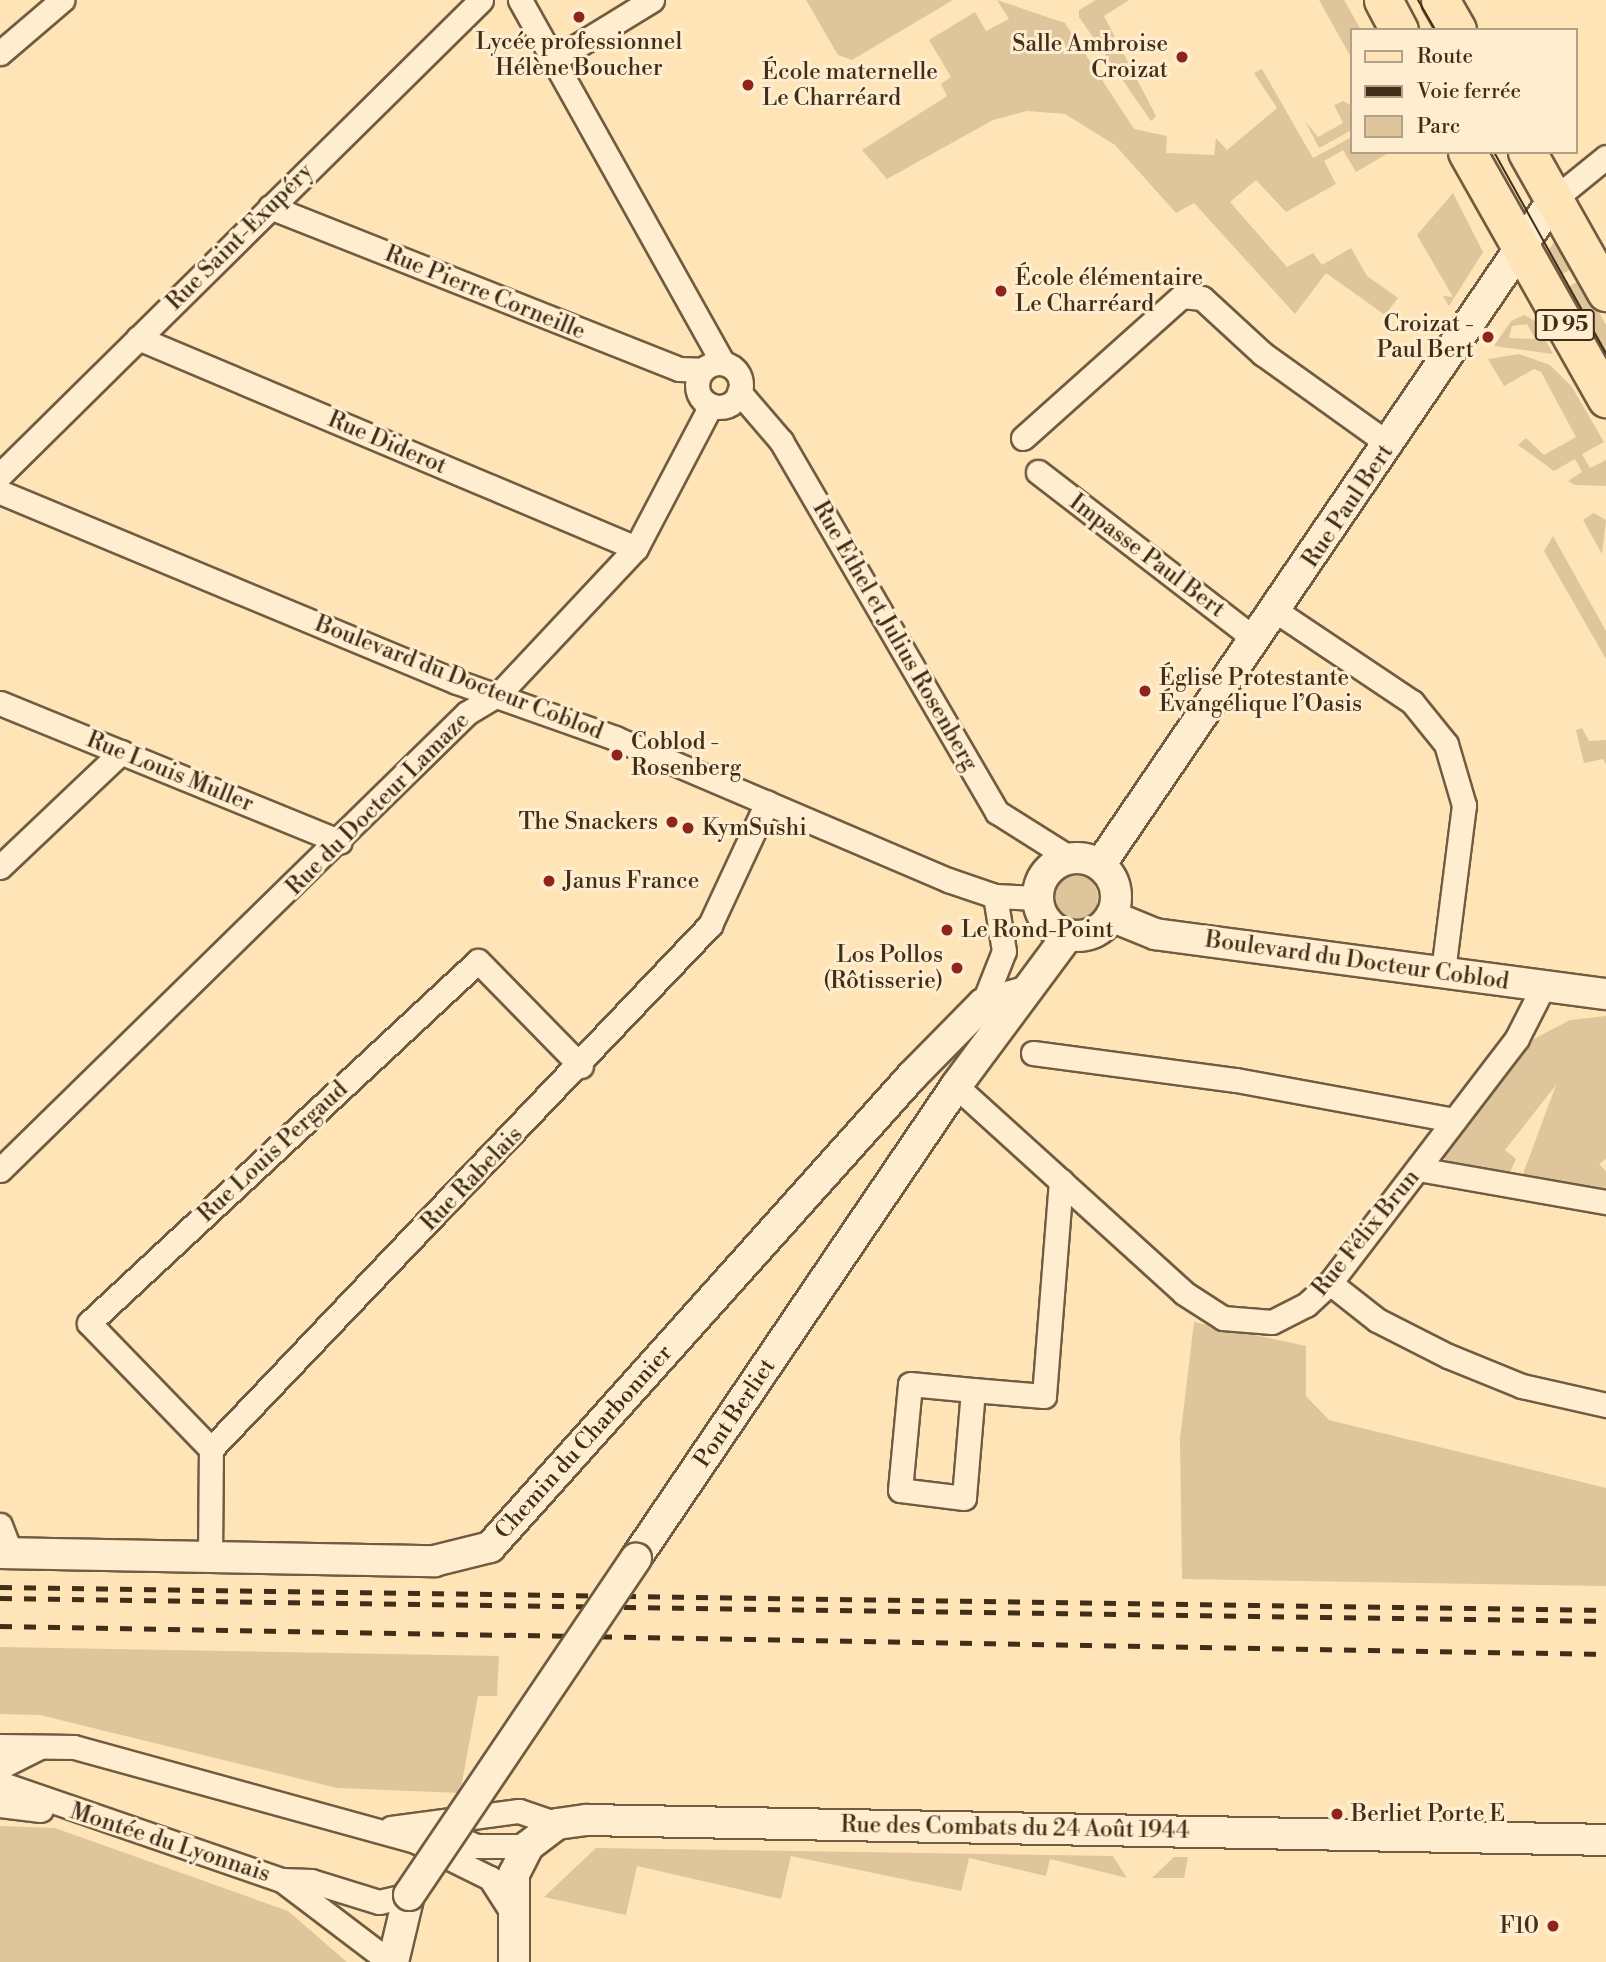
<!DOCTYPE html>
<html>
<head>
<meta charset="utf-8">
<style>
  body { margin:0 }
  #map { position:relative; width:1606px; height:1962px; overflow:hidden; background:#ffe4b7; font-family:"Libre Bodoni",serif }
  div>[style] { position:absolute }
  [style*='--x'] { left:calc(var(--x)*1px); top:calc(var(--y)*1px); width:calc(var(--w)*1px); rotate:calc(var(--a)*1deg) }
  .green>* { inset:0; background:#dfc59c }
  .round { border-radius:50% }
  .roads { filter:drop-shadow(2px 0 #705c40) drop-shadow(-2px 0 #705c40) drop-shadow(0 2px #705c40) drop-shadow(0 -2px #705c40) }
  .minor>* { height:23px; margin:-11.5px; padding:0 11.5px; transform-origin:11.5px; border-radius:11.5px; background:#ffedd0 }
  .minor>.ring { margin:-11.5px; padding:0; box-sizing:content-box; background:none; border:23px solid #ffedd0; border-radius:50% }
  .tertiary>* { height:30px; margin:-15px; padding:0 15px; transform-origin:15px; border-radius:15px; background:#ffedd0 }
  .tertiary>.ring { margin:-15px; padding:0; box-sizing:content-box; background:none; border:30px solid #ffedd0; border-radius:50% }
  .primary>* { height:37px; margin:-18.5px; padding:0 18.5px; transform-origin:18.5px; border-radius:18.5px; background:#ffe4b7 }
  .tram>* { height:2px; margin:-1px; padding:0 1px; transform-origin:1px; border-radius:1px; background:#402e18 }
  .rail>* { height:5px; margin-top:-2.5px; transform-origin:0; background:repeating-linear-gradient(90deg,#402e18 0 12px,transparent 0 24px) }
  .bridges { filter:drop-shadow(2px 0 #705c40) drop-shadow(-2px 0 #705c40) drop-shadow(0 2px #705c40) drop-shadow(0 -2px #705c40) }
  .tertiary-bridge>* { height:30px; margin:-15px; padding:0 15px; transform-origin:15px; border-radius:15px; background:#ffedd0 }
  .dots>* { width:19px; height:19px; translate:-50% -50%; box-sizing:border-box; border:4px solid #ffedd0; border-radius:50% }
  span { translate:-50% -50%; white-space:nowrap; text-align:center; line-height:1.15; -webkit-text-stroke:6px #ffedd0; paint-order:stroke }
  .shield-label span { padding:2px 5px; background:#ffedd0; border:2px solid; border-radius:5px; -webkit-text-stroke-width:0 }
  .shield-label { font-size:21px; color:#402e18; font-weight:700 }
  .poi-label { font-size:23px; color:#402e18 }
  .right { translate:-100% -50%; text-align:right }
  .left { translate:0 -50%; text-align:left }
  .street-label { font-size:23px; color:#402e18 }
  .legend { position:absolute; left:1350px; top:28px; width:228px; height:126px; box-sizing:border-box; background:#ffedd0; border:2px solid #b3a186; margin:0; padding:9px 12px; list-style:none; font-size:21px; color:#402e18 }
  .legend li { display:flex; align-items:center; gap:14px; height:35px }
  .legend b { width:35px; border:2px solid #b3a186 }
</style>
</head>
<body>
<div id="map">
  <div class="green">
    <i style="clip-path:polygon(806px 0,953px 0,852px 60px,838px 55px)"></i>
    <i style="clip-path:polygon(997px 0,1065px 23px,1134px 129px,1167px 136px,1166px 153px,1214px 155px,1216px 138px,1227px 150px,1277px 108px,1254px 73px,1262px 69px,1313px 158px,1352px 137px,1352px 152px,1390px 152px,1356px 172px,1343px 150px,1324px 161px,1336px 184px,1286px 212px,1256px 180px,1230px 202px,1287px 267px,1313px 253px,1322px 265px,1351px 248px,1367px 276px,1398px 298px,1385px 315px,1326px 273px,1295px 314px,1194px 203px,1176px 213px,1115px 145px,1065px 114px,1027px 111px,993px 120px,887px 179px,862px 150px,947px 96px,941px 84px,951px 77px,929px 40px,975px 12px,986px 31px,1009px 19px)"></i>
    <i style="clip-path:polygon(1096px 0,1129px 0,1104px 16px,1156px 116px,1151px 121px,1079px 17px,1079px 10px)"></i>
    <i style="clip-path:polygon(1319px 0,1344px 0,1361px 30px,1352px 30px,1352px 59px)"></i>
    <i style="clip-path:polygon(1343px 101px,1352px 106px,1352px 130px,1319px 148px,1305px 121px,1318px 137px,1343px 123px,1334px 105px)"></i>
    <i style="clip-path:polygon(1453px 193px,1483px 252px,1449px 306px,1443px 296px,1453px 297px,1417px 235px)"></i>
    <i style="clip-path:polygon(1557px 238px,1574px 268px,1558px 276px,1546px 254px)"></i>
    <i style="clip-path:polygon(1581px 280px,1606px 325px,1606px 363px,1564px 289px)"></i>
    <i style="clip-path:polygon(evenodd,1524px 315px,1535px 321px,1553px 354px,1494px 346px,1511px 321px,1524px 315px,1527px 324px,1535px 339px,1509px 338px,1512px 326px,1527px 324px)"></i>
    <i style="clip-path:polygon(1519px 354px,1550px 365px,1572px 387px,1604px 442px,1582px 454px,1590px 468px,1606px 460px,1606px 486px,1575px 485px,1568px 481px,1582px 472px,1575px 459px,1554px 471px,1518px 445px,1526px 438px,1544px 455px,1576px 437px,1541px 372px,1534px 369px,1504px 386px,1488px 359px)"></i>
    <i style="clip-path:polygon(1594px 513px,1606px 520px,1602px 554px,1583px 520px)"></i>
    <i style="clip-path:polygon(1553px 536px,1606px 631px,1606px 659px,1544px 551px)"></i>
    <i style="clip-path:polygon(1582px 728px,1589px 741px,1606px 740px,1606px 764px,1603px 759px,1584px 763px,1576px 730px)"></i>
    <i class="round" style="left:1052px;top:875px;width:46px;height:46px"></i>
    <i style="clip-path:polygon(1606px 1016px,1606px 1159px,1599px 1164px,1606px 1171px,1606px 1187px,1600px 1195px,1520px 1182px,1556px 1085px,1505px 1150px,1516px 1159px,1507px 1179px,1468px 1174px,1443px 1158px,1532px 1040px,1570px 1020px)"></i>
    <i style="clip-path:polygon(1194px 1322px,1306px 1346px,1306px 1396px,1329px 1420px,1606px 1488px,1606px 1586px,1182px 1579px,1180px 1439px)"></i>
    <i style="clip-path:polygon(0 1647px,499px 1656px,497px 1696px,478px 1696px,460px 1793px,337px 1788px,40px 1715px,0 1714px)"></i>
    <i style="clip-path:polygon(0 1826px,55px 1828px,288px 1911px,347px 1962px,0 1962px)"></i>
    <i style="clip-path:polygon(596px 1848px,1113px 1856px,1127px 1878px,1050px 1859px,1046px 1876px,969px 1858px,961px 1891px,791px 1856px,781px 1899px,637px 1866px,626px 1915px,544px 1897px)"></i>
    <i style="clip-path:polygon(1174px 1857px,1188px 1857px,1184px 1878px,1152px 1878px)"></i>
  </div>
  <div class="roads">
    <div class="minor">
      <i style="--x:520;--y:0;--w:416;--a:60.8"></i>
      <i style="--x:0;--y:53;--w:82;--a:-40.5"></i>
      <i style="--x:554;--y:60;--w:115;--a:-31.5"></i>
      <i style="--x:1553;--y:200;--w:68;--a:-39.1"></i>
      <i style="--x:270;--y:207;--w:440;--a:21.6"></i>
      <i style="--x:679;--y:369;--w:23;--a:2"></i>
      <i style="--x:138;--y:338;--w:540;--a:22.86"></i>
      <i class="ring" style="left:697px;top:363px;width:21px;height:21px"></i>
      <i style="--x:739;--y:392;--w:65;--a:49.4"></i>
      <i style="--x:781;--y:441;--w:429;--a:59.8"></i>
      <i style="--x:997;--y:812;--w:86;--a:32.2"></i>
      <i style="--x:1023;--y:438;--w:213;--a:-41.8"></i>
      <i style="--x:1182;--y:296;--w:20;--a:6"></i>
      <i style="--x:1202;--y:298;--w:83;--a:42.6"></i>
      <i style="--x:1263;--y:354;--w:156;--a:35.6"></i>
      <i style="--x:1038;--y:472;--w:275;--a:37.6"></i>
      <i style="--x:0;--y:475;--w:676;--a:-44.64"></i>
      <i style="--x:0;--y:492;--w:495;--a:22.6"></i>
      <i style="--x:457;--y:682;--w:168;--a:19.5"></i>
      <i style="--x:615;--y:738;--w:362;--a:23.1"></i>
      <i style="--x:948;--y:880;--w:50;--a:18.8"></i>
      <i style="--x:995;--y:896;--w:42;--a:2.7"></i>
      <i style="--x:1276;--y:611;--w:164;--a:33.8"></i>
      <i style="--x:1412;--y:702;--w:54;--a:51"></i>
      <i style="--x:1446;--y:744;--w:64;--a:73.6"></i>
      <i style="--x:1464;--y:805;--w:168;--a:97.2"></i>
      <i style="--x:0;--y:703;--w:367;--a:22.2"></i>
      <i style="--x:0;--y:867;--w:167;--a:-43.5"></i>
      <i style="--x:983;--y:1004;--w:57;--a:-68.4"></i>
      <i style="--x:1004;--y:951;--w:56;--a:-99.3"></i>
      <i style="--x:1033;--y:1053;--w:205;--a:7.6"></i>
      <i style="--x:1236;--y:1080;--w:222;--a:10.4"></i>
      <i style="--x:956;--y:1086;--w:308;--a:42.2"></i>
      <i style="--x:1184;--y:1293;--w:46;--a:32.7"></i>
      <i style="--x:1223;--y:1318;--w:49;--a:4.7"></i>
      <i style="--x:1272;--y:1322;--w:38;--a:-27"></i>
      <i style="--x:1306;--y:1305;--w:33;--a:-43"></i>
      <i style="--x:1330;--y:1283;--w:308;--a:-52.6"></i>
      <i style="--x:1517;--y:1038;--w:59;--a:-63"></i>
      <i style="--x:1418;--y:1169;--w:191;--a:10"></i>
      <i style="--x:0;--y:1170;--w:653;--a:-44.38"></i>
      <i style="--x:467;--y:713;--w:37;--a:-31"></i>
      <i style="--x:499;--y:694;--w:200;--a:-46.8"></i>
      <i style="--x:636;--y:548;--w:161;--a:-62.3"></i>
      <i style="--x:1330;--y:1283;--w:60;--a:38.2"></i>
      <i style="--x:1377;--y:1320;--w:80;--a:26.9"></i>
      <i style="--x:1448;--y:1356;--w:80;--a:22.1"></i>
      <i style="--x:1522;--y:1386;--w:86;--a:12.7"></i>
      <i style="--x:973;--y:1390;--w:108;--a:94.8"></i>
      <i style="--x:964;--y:1498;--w:64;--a:-172.9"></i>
      <i style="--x:900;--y:1490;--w:106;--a:-84.6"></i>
      <i style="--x:910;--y:1384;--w:63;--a:5.4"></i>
      <i style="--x:973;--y:1390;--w:71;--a:4.8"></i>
      <i style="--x:1044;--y:1396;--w:216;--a:-85.5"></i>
      <i style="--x:211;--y:1449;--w:175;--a:-134.1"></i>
      <i style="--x:89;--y:1323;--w:531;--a:-42.94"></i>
      <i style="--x:478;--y:961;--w:147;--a:45.6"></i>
      <i style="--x:0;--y:1525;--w:30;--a:69"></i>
      <i style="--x:210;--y:1558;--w:109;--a:-89.5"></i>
      <i style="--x:211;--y:1449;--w:724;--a:-46.4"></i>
      <i style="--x:710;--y:925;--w:135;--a:-65"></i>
      <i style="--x:0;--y:1746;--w:74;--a:0.8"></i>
      <i style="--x:74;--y:1747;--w:354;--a:15.4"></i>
      <i style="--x:415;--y:1841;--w:84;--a:26.3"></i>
      <i style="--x:490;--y:1878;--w:46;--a:57.3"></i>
      <i style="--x:0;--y:1767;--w:42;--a:-26.6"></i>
      <i style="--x:0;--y:1783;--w:298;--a:19"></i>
      <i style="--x:282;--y:1880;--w:29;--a:2"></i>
      <i style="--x:311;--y:1881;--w:71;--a:17.2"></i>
      <i style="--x:379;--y:1902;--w:31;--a:-13"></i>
      <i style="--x:0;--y:1805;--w:41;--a:7"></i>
      <i style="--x:391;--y:1828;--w:129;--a:-7.6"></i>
      <i style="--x:519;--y:1811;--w:40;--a:18.9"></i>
      <i style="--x:435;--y:1828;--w:45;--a:23.7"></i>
      <i style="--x:476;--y:1846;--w:52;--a:0"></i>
      <i style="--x:282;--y:1880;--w:136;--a:37.2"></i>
    </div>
    <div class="tertiary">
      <i class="ring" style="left:1038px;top:858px;width:48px;height:48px"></i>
      <i style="--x:1100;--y:865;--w:805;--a:-55.74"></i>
      <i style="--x:1111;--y:916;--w:48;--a:22.2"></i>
      <i style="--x:1155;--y:934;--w:455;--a:7.6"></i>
      <i style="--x:0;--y:1553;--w:434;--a:1.1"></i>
      <i style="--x:434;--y:1561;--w:58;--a:-14"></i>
      <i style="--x:490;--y:1547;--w:632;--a:-48.14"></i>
      <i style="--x:912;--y:1076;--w:101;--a:-45.4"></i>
      <i style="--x:983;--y:1004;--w:44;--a:-15.9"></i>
      <i style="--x:636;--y:1558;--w:570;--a:-55.86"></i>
      <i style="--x:956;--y:1086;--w:188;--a:-53.4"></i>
      <i style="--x:393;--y:1962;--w:69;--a:-76.6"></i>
      <i style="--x:514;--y:1962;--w:88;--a:-90"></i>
      <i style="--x:514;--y:1874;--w:31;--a:-63"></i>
      <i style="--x:528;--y:1846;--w:36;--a:-37"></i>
      <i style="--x:557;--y:1824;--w:30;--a:-8"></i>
      <i style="--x:587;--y:1820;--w:1019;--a:1.12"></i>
    </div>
    <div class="primary">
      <i style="--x:1383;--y:0;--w:34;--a:62"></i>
      <i style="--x:1440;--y:0;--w:34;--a:60"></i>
      <i style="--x:1467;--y:152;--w:283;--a:60.5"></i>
      <i style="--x:1527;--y:152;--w:161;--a:60.6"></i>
    </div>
  </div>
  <div class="tram">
    <i style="--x:1418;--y:0;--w:34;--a:60"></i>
    <i style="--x:1494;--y:152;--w:230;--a:60.9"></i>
  </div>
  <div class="rail">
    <i style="--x:0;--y:1587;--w:1606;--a:0.82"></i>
    <i style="--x:0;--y:1598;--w:1606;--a:0.82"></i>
    <i style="--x:0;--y:1626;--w:1606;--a:1"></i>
  </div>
  <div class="bridges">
    <div class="tertiary-bridge">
      <i style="--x:409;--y:1895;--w:406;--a:-56"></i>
    </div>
  </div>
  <div class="dots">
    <i style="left:579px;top:17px;background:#8f2418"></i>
    <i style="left:1182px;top:57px;background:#8f2418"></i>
    <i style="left:748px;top:85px;background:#8f2418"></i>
    <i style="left:1001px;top:291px;background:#8f2418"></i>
    <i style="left:1488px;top:337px;background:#8f2418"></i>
    <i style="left:1145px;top:691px;background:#8f2418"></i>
    <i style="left:617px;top:755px;background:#8f2418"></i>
    <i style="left:672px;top:822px;background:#8f2418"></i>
    <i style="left:688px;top:828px;background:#8f2418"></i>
    <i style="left:549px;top:881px;background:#8f2418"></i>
    <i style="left:947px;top:930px;background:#8f2418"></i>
    <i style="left:957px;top:968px;background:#8f2418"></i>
    <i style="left:1337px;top:1814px;background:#8f2418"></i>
    <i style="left:1553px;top:1926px;background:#8f2418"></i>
  </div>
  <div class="shield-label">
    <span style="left:1565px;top:325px">D 95</span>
  </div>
  <div class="poi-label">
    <span style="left:579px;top:55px">Lycée professionnel<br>Hélène Boucher</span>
    <span class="right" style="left:1168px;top:57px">Salle Ambroise<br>Croizat</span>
    <span class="left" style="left:762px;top:85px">École maternelle<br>Le Charréard</span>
    <span class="left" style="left:1015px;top:291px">École élémentaire<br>Le Charréard</span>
    <span class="right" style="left:1474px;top:337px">Croizat -<br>Paul Bert</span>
    <span class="left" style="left:1159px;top:691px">Église Protestante<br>Évangélique l’Oasis</span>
    <span class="left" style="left:631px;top:755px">Coblod -<br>Rosenberg</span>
    <span class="right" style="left:658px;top:822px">The Snackers</span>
    <span class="left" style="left:702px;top:828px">KymSushi</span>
    <span class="left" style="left:563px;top:881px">Janus France</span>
    <span class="left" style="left:961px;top:930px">Le Rond-Point</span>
    <span class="right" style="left:943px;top:968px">Los Pollos<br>(Rôtisserie)</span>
    <span class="left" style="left:1351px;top:1814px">Berliet Porte E</span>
    <span class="right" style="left:1539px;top:1926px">F10</span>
  </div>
  <div class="street-label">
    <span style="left:240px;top:237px;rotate:-45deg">Rue Saint-Exupéry</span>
    <span style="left:485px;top:293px;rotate:22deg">Rue Pierre Corneille</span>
    <span style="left:387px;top:443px;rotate:23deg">Rue Diderot</span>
    <span style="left:1348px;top:506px;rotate:-56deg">Rue Paul Bert</span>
    <span style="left:1147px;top:556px;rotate:37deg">Impasse Paul Bert</span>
    <span style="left:895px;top:636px;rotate:60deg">Rue Ethel et Julius Rosenberg</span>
    <span style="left:459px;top:678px;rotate:21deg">Boulevard du Docteur Coblod</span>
    <span style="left:170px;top:772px;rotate:22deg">Rue Louis Muller</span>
    <span style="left:378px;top:804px;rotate:-45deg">Rue du Docteur Lamaze</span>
    <span style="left:1357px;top:961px;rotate:8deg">Boulevard du Docteur Coblod</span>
    <span style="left:273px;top:1152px;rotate:-43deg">Rue Louis Pergaud</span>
    <span style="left:472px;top:1179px;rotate:-46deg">Rue Rabelais</span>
    <span style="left:1366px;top:1233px;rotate:-51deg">Rue Félix Brun</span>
    <span style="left:735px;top:1413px;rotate:-56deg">Pont Berliet</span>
    <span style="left:584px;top:1442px;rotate:-48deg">Chemin du Charbonnier</span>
    <span style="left:1015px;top:1828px;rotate:1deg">Rue des Combats du 24 Août 1944</span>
    <span style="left:170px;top:1843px;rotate:18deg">Montée du Lyonnais</span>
  </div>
  <ul class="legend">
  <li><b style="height:9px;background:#ffe4b7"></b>Route</li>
  <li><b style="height:9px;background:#402e18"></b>Voie ferrée</li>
  <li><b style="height:19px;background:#dfc59c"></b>Parc</li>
  </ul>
</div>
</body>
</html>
